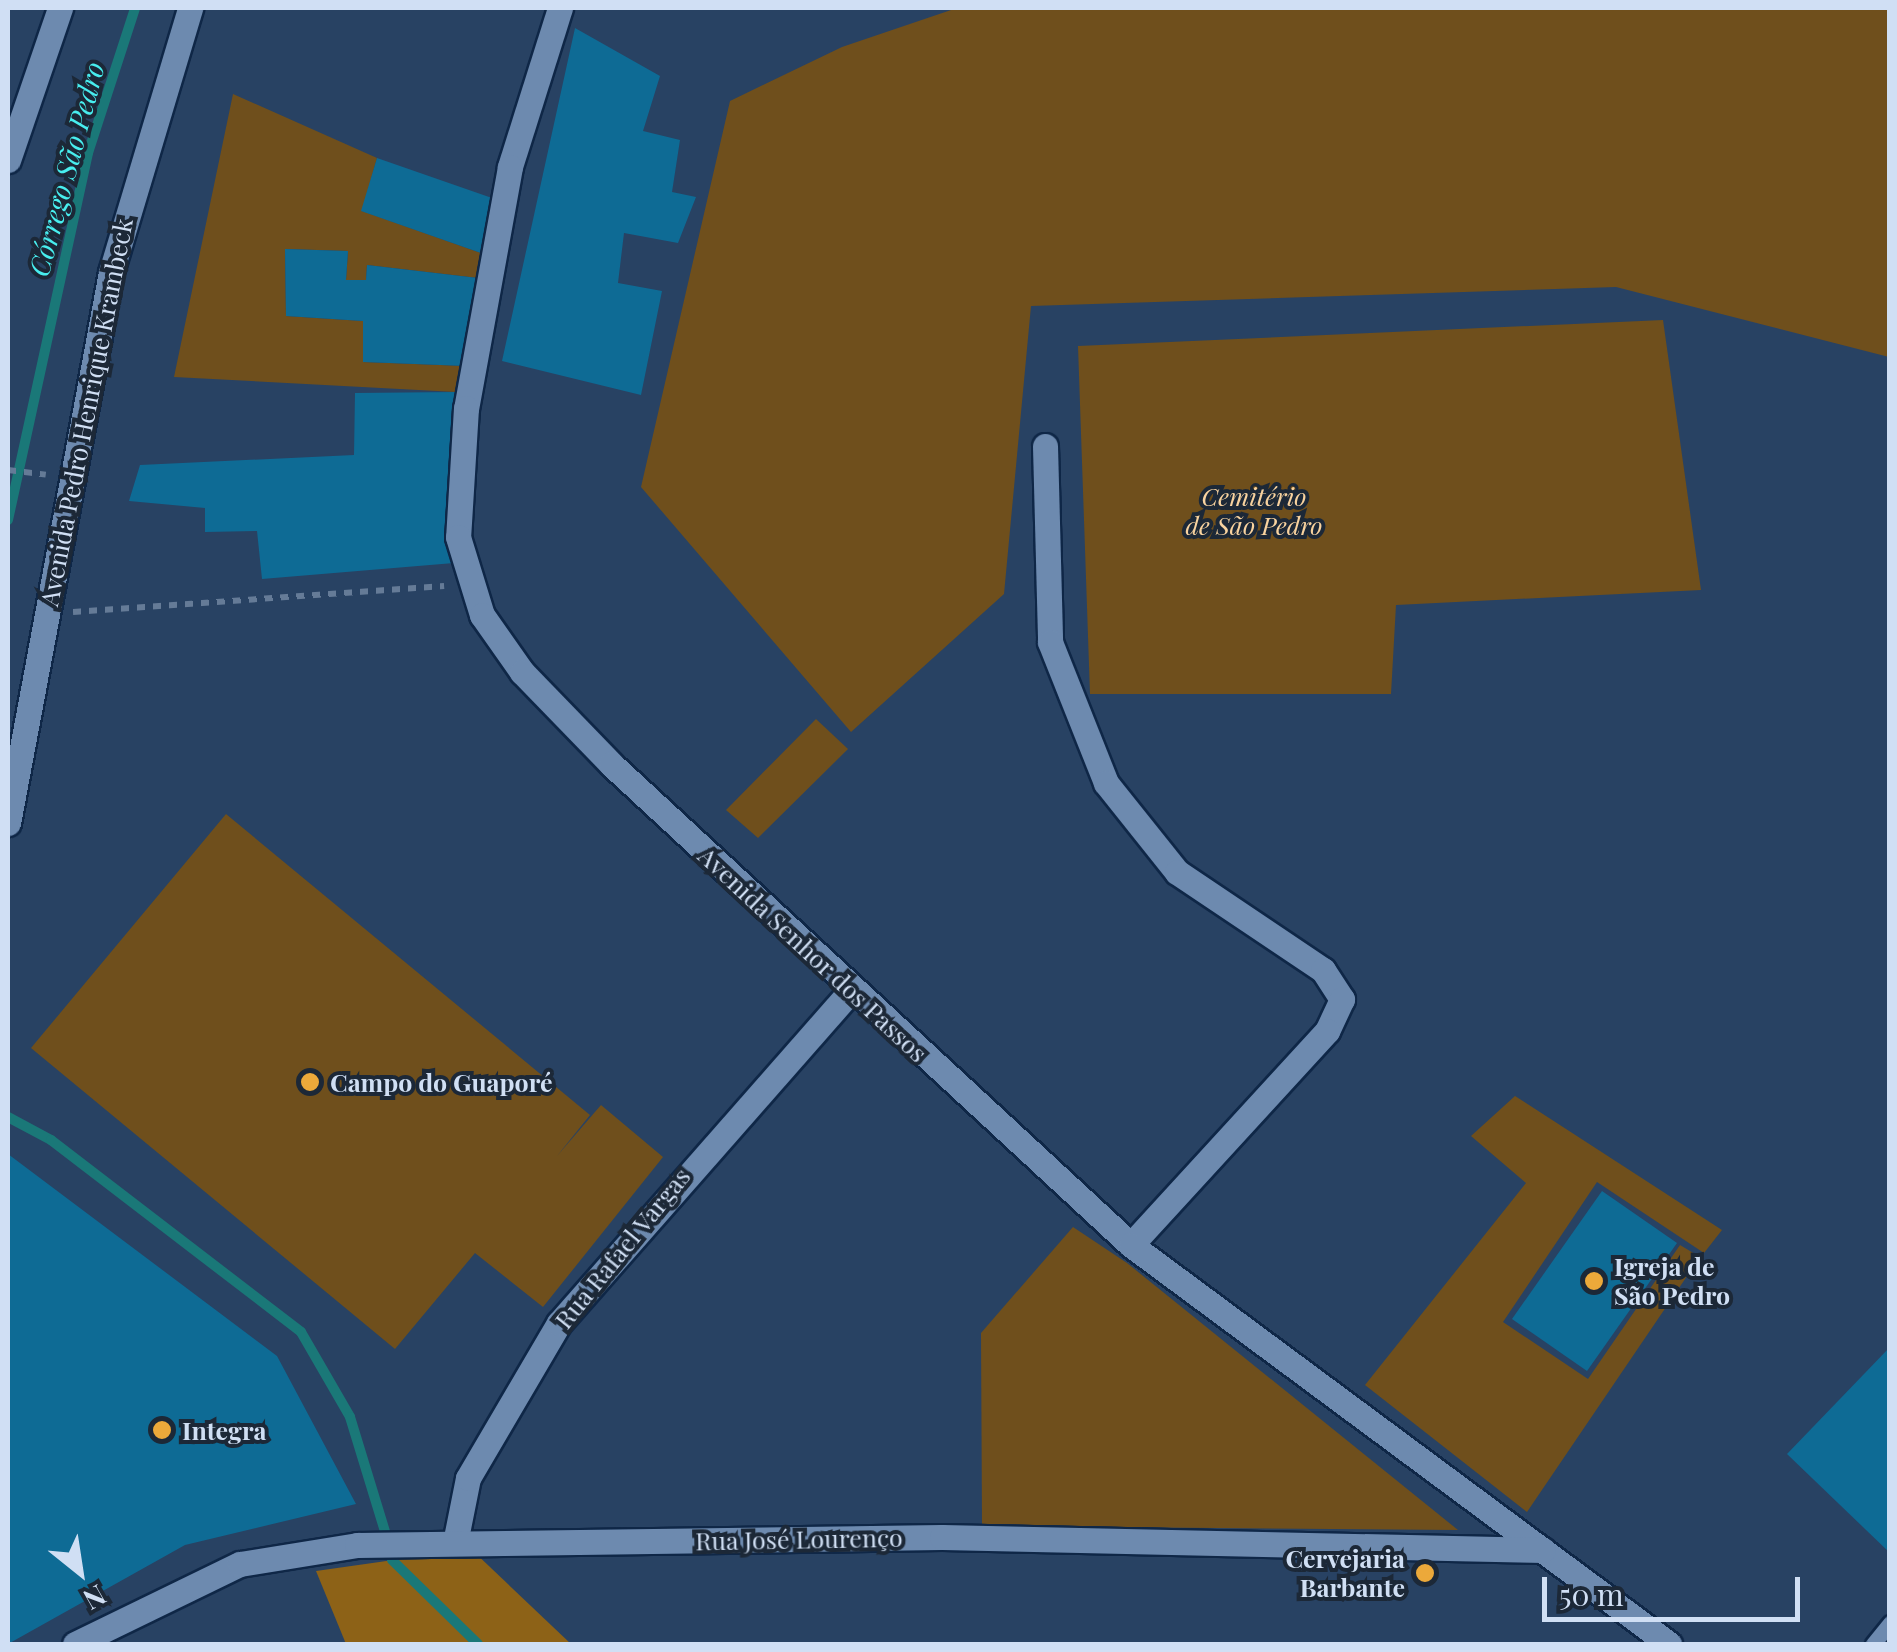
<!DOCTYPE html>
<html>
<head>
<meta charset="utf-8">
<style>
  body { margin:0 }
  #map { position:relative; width:1897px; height:1652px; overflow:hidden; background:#284263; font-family:"Playfair Display",serif }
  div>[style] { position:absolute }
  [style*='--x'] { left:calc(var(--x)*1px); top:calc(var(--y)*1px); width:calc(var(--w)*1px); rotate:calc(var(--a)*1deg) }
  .green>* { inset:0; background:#6f4f1c }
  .forest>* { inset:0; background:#8d6217 }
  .stream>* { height:10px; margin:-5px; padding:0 5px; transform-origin:5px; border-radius:5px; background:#1a7878 }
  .building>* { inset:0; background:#0e6b95 }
  .path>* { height:6px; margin-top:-3px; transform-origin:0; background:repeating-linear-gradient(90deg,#657b97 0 8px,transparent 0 16px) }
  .roads { filter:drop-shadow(2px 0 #0f2747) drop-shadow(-2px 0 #0f2747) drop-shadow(0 2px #0f2747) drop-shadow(0 -2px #0f2747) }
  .service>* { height:15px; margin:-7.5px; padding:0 7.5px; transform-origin:7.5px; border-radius:7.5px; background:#6d8aaf }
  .minor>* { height:25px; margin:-12.5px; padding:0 12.5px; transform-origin:12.5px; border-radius:12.5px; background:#6d8aaf }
  .tertiary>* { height:25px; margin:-12.5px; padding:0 12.5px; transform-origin:12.5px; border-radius:12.5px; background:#6d8aaf }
  .secondary>* { height:25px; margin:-12.5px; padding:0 12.5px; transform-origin:12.5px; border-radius:12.5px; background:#6d8aaf }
  .dots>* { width:28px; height:28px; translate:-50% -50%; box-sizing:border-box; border:5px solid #1c2837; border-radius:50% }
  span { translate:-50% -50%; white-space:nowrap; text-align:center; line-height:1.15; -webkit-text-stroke:8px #1c2837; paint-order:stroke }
  .street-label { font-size:25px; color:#d0dff4 }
  .park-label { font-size:25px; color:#f9d39f; font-style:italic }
  .poi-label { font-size:25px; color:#d0dff4; font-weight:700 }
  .left { translate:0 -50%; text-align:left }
  .right { translate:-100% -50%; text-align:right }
  .water-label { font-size:28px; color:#48eeef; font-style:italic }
  .frame { position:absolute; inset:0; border:10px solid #d0dff4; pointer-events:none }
  .north { position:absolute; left:30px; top:1522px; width:100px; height:100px; -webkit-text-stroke:8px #1c2837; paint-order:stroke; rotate:150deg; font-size:28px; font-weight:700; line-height:40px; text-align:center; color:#d0dff4 }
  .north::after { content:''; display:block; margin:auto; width:35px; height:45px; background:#d0dff4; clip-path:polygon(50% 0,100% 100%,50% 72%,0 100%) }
  .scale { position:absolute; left:1542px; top:1577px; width:258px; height:45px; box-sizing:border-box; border:5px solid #d0dff4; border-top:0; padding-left:12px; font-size:30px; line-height:35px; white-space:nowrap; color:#d0dff4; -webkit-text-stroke:8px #1c2837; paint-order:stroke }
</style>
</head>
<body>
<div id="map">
  <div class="green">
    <i style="clip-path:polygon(957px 8px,1889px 8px,1889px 357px,1616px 287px,1031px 306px,1004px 594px,851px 732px,641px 487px,730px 101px,842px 47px)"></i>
    <i style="clip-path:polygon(233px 94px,377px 158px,362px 211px,481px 253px,478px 278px,367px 265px,366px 280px,346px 280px,348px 251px,285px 249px,286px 316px,363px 321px,363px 362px,466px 366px,456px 392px,174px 377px)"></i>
    <i style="clip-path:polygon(1663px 320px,1701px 590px,1396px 605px,1391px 694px,1090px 694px,1078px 346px)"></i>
    <i style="clip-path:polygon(816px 719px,848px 749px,758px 838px,726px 810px)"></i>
    <i style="clip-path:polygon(226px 814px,590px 1115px,557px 1156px,601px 1105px,663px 1157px,543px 1307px,475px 1253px,395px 1349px,31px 1048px)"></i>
    <i style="clip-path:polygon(1515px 1096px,1722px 1230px,1704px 1253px,1597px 1182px,1503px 1322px,1588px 1379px,1680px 1245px,1700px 1257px,1527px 1512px,1365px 1385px,1526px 1183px,1471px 1136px)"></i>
    <i style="clip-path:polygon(1073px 1227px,1127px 1263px,1458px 1530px,982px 1526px,981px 1333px)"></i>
  </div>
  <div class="forest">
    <i style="clip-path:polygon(471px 1549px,571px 1644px,346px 1644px,316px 1571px)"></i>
  </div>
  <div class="stream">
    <i style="--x:8;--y:520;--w:376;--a:-77.7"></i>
    <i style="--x:88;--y:153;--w:152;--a:-72"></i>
    <i style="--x:8;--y:1117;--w:49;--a:28.1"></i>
    <i style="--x:51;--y:1140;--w:315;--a:37.5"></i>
    <i style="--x:301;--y:1332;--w:98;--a:60"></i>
    <i style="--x:350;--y:1417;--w:123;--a:73"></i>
    <i style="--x:392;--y:1560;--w:120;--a:44.3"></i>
  </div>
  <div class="building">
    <i style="clip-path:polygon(575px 28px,660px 76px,643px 131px,680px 140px,672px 192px,696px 197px,678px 243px,624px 233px,618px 283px,662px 291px,641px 395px,502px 361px)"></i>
    <i style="clip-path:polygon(377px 158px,492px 198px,481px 253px,361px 211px)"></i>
    <i style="clip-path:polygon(285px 249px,348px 251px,346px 280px,366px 280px,367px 265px,478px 278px,466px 366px,363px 362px,363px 321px,286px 316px)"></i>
    <i style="clip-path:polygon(456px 392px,447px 516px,454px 563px,262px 579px,257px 531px,205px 532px,205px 508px,129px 501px,140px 465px,354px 455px,355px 393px)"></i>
    <i style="clip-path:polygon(8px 1154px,277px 1356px,356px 1504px,185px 1545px,8px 1644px)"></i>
    <i style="clip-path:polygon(1602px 1191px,1677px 1243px,1587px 1371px,1512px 1319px)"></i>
    <i style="clip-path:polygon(1890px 1347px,1890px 1553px,1787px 1454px)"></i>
  </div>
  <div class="path">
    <i style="--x:8;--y:470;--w:38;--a:7"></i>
    <i style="--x:73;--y:612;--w:372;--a:-4"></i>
  </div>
  <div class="roads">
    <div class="service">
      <i style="--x:1873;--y:1644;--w:27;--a:-51"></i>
    </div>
    <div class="minor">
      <i style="--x:1045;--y:446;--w:196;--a:88.5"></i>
      <i style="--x:1050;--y:642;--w:152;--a:68.3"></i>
      <i style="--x:1106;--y:783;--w:114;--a:51.4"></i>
      <i style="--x:1177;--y:872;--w:176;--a:33.9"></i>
      <i style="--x:1323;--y:970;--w:35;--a:57"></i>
      <i style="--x:1342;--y:999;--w:35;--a:115"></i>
      <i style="--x:1327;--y:1031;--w:290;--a:132.5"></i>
      <i style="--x:455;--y:1543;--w:66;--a:-78.7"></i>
      <i style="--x:468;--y:1478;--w:180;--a:-59.6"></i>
      <i style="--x:559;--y:1323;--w:442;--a:-48.7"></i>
    </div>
    <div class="tertiary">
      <i style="--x:560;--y:8;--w:167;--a:107.5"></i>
      <i style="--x:510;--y:167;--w:245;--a:100.3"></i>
      <i style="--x:466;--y:408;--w:129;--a:93.5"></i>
      <i style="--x:458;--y:537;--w:82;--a:72.9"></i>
      <i style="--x:482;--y:615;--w:70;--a:54.9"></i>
      <i style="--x:522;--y:672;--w:128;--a:45.9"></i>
      <i style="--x:611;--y:764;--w:708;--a:42.77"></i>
      <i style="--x:1131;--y:1245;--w:670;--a:36.56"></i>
      <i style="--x:75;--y:1644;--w:183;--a:-25.9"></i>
      <i style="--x:240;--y:1564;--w:119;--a:-9.2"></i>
      <i style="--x:357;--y:1545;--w:585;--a:-0.78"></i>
      <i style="--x:942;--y:1537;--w:601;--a:1.24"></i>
    </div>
    <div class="secondary">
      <i style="--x:8;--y:160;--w:161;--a:-71.1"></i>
      <i style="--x:8;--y:823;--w:561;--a:-79.41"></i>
      <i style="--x:111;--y:272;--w:276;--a:-73.3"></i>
    </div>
  </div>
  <div class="dots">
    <i style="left:310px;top:1082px;background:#eca93a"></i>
    <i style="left:1594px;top:1281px;background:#eca93a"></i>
    <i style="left:162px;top:1430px;background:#eca93a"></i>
    <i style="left:1425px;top:1573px;background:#eca93a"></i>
  </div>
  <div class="street-label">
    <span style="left:86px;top:412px;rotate:-79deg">Avenida Pedro Henrique Krambeck</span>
    <span style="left:813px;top:954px;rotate:43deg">Avenida Senhor dos Passos</span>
    <span style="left:622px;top:1248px;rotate:-51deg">Rua Rafael Vargas</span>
    <span style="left:799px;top:1539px;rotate:-1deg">Rua José Lourenço</span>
  </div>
  <div class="park-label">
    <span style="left:1254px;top:511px">Cemitério<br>de São Pedro</span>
  </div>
  <div class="poi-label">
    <span class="left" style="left:330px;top:1082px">Campo do Guaporé</span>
    <span class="left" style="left:1614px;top:1281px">Igreja de<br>São Pedro</span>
    <span class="left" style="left:182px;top:1430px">Integra</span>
    <span class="right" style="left:1405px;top:1573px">Cervejaria<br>Barbante</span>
  </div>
  <div class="water-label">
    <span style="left:66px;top:169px;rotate:-75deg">Córrego São Pedro</span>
  </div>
  <div class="frame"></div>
  <div class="north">N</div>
  <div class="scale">50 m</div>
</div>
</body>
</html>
